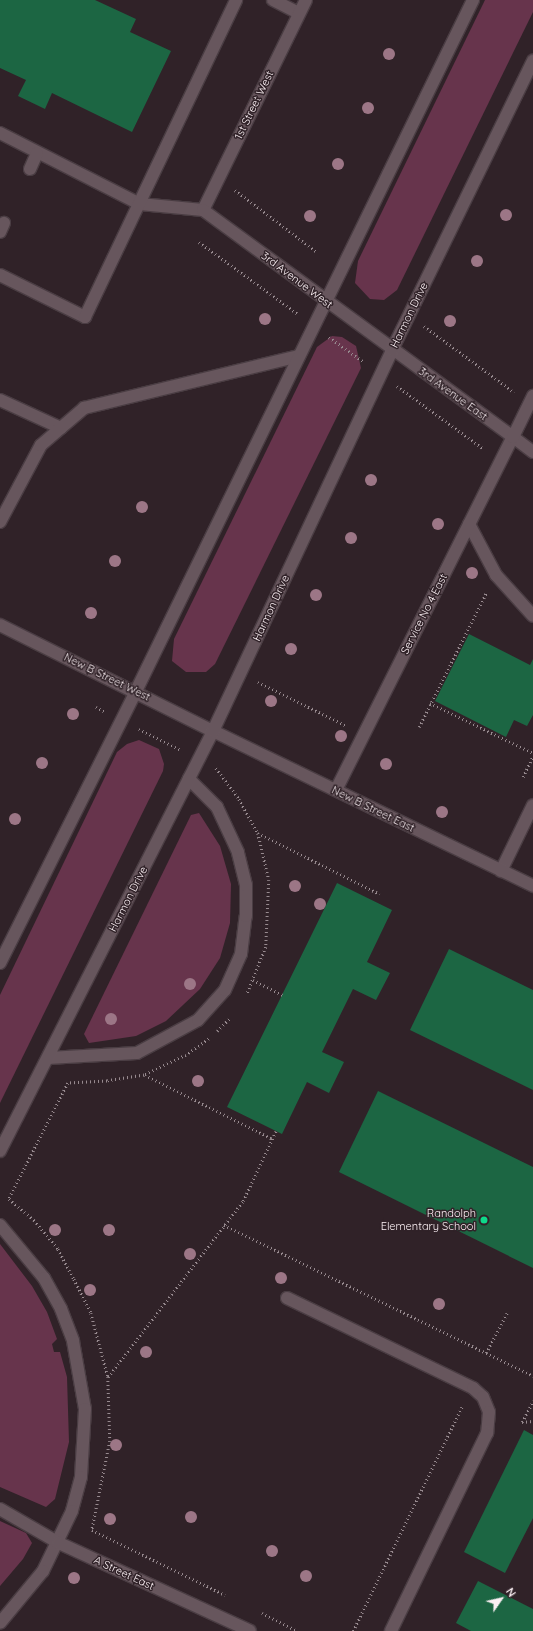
<!DOCTYPE html>
<html>
<head>
<meta charset="utf-8">
<style>
  body { margin:0 }
  #map { position:relative; width:533px; height:1631px; overflow:hidden; background:#302228; font-family:Quicksand,sans-serif }
  div>[style] { position:absolute }
  [style*='--x'] { left:calc(var(--x)*1px); top:calc(var(--y)*1px); width:calc(var(--w)*1px); rotate:calc(var(--a)*1deg) }
  .green>* { inset:0; background:#67344c }
  .building>* { inset:0; background:#1c6643 }
  .path>* { height:2.5px; margin-top:-1.25px; transform-origin:0; background:repeating-linear-gradient(90deg,#978a8f 0 1px,transparent 0 4px) }
  .roads { filter:drop-shadow(1px 0 #4a3d43) drop-shadow(-1px 0 #4a3d43) drop-shadow(0 1px #4a3d43) drop-shadow(0 -1px #4a3d43) }
  .lane>* { height:12px; margin:-6px; padding:0 6px; transform-origin:6px; border-radius:6px; background:#67565d }
  .street>* { height:12px; margin:-6px; padding:0 6px; transform-origin:6px; border-radius:6px; background:#67565d }
  .secondary>* { height:12px; margin:-6px; padding:0 6px; transform-origin:6px; border-radius:6px; background:#67565d }
  .trees>* { width:12px; height:12px; margin:-6px; border-radius:50%; background:#9c7686 }
  .dots>* { width:11px; height:11px; translate:-50% -50%; box-sizing:border-box; border:2px solid #302228; border-radius:50% }
  span { translate:-50% -50%; white-space:nowrap; text-align:center; line-height:1.15; -webkit-text-stroke:3px #302228; paint-order:stroke }
  .street-label { font-size:11px; color:#fbf0f4 }
  .poi-label { font-size:11px; color:#fbf0f4 }
  .right { translate:-100% -50%; text-align:right }
  .north { position:absolute; left:481px; top:1579px; width:40px; height:40px; -webkit-text-stroke:3px #302228; paint-order:stroke; rotate:56deg; font-size:11px; font-weight:700; line-height:16px; text-align:center; color:#fbf0f4 }
  .north::after { content:''; display:block; margin:auto; width:14px; height:18px; background:#fbf0f4; clip-path:polygon(50% 0,100% 100%,50% 72%,0 100%) }
</style>
</head>
<body>
<div id="map">
  <div class="green">
    <i style="clip-path:polygon(485px 0,533px 0,533px 12px,397px 290px,384px 300px,370px 299px,355px 283px,358px 261px)"></i>
    <i style="clip-path:polygon(332px 336px,342px 337px,356px 346px,361px 368px,215px 664px,206px 672px,186px 672px,172px 661px,174px 639px,317px 347px)"></i>
    <i style="clip-path:polygon(139px 740px,159px 749px,164px 764px,163px 771px,0 1103px,0 995px,117px 752px,127px 744px)"></i>
    <i style="clip-path:polygon(199px 813px,220px 846px,231px 884px,230px 923px,220px 958px,200px 989px,166px 1021px,136px 1036px,89px 1043px,84px 1034px,191px 815px)"></i>
    <i style="clip-path:polygon(0 1244px,32px 1286px,47px 1312px,57px 1339px,52px 1344px,54px 1352px,60px 1352px,67px 1377px,69px 1442px,55px 1499px,46px 1507px,0 1487px)"></i>
    <i style="clip-path:polygon(0 1521px,26px 1533px,32px 1543px,23px 1559px,0 1586px)"></i>
  </div>
  <div class="building">
    <i style="clip-path:polygon(0 0,95px 0,136px 19px,130px 32px,171px 51px,132px 132px,52px 93px,45px 109px,18px 96px,26px 80px,0 68px)"></i>
    <i style="clip-path:polygon(469px 634px,530px 665px,533px 659px,533px 715px,527px 726px,514px 720px,506px 737px,435px 701px)"></i>
    <i style="clip-path:polygon(337px 883px,392px 910px,367px 962px,390px 973px,376px 1000px,353px 989px,322px 1052px,344px 1062px,329px 1093px,307px 1082px,282px 1134px,227px 1107px)"></i>
    <i style="clip-path:polygon(449px 949px,533px 990px,533px 1090px,410px 1030px)"></i>
    <i style="clip-path:polygon(378px 1091px,533px 1167px,533px 1268px,339px 1172px)"></i>
    <i style="clip-path:polygon(524px 1430px,533px 1435px,533px 1518px,505px 1573px,464px 1552px)"></i>
    <i style="clip-path:polygon(478px 1581px,533px 1609px,533px 1631px,471px 1631px,456px 1623px)"></i>
  </div>
  <div class="path">
    <i style="--x:235;--y:190;--w:103;--a:37.1"></i>
    <i style="--x:199;--y:242;--w:122;--a:36"></i>
    <i style="--x:424;--y:326;--w:112;--a:36.3"></i>
    <i style="--x:329;--y:337;--w:43;--a:35.5"></i>
    <i style="--x:397;--y:386;--w:107;--a:35.9"></i>
    <i style="--x:258;--y:682;--w:99;--a:26.3"></i>
    <i style="--x:430;--y:703;--w:114;--a:25.9"></i>
    <i style="--x:96;--y:707;--w:9;--a:27"></i>
    <i style="--x:419;--y:727;--w:150;--a:-63.4"></i>
    <i style="--x:139;--y:729;--w:47;--a:26.6"></i>
    <i style="--x:216;--y:768;--w:39;--a:53"></i>
    <i style="--x:239;--y:799;--w:39;--a:61"></i>
    <i style="--x:258;--y:833;--w:48;--a:76.8"></i>
    <i style="--x:269;--y:880;--w:67;--a:92.6"></i>
    <i style="--x:266;--y:947;--w:51;--a:112"></i>
    <i style="--x:523;--y:777;--w:23;--a:-65"></i>
    <i style="--x:258;--y:833;--w:136;--a:26.6"></i>
    <i style="--x:253;--y:980;--w:33;--a:27"></i>
    <i style="--x:217;--y:1031;--w:17;--a:-45"></i>
    <i style="--x:209;--y:1039;--w:28;--a:145"></i>
    <i style="--x:186;--y:1055;--w:47;--a:154.5"></i>
    <i style="--x:144;--y:1075;--w:37;--a:171"></i>
    <i style="--x:107;--y:1081;--w:39;--a:177"></i>
    <i style="--x:68;--y:1083;--w:130;--a:117"></i>
    <i style="--x:9;--y:1199;--w:33;--a:40"></i>
    <i style="--x:34;--y:1220;--w:38;--a:50"></i>
    <i style="--x:58;--y:1249;--w:34;--a:62"></i>
    <i style="--x:74;--y:1279;--w:38;--a:63"></i>
    <i style="--x:91;--y:1313;--w:66;--a:75.1"></i>
    <i style="--x:108;--y:1377;--w:64;--a:88.2"></i>
    <i style="--x:110;--y:1441;--w:91;--a:101.4"></i>
    <i style="--x:92;--y:1530;--w:148;--a:26"></i>
    <i style="--x:145;--y:1075;--w:143;--a:26.6"></i>
    <i style="--x:224;--y:1225;--w:344;--a:26"></i>
    <i style="--x:486;--y:1353;--w:45;--a:-62.3"></i>
    <i style="--x:108;--y:1377;--w:222;--a:-52.5"></i>
    <i style="--x:243;--y:1201;--w:77;--a:-64.8"></i>
    <i style="--x:522;--y:1422;--w:24;--a:-62"></i>
    <i style="--x:522;--y:1422;--w:11;--a:-5"></i>
    <i style="--x:262;--y:1613;--w:39;--a:27"></i>
    <i style="--x:353;--y:1631;--w:249;--a:-64.1"></i>
  </div>
  <div class="roads">
    <div class="lane">
      <i style="--x:273;--y:0;--w:29;--a:27"></i>
      <i style="--x:0;--y:133;--w:157;--a:26.9"></i>
      <i style="--x:140;--y:204;--w:63;--a:5.4"></i>
      <i style="--x:30;--y:169;--w:17;--a:-66"></i>
      <i style="--x:0;--y:232;--w:10;--a:-66"></i>
      <i style="--x:0;--y:275;--w:95;--a:26.3"></i>
      <i style="--x:85;--y:317;--w:351;--a:-64.5"></i>
      <i style="--x:0;--y:400;--w:67;--a:24.7"></i>
      <i style="--x:0;--y:522;--w:87;--a:-62"></i>
      <i style="--x:41;--y:445;--w:57;--a:-40.7"></i>
      <i style="--x:84;--y:408;--w:221;--a:-13.6"></i>
      <i style="--x:469;--y:524;--w:58;--a:62.1"></i>
      <i style="--x:496;--y:575;--w:55;--a:47.9"></i>
      <i style="--x:0;--y:625;--w:238;--a:26.5"></i>
      <i style="--x:336;--y:790;--w:395;--a:-63.4"></i>
      <i style="--x:513;--y:437;--w:25;--a:37"></i>
      <i style="--x:501;--y:871;--w:73;--a:-64.1"></i>
      <i style="--x:48;--y:1058;--w:89;--a:-3.2"></i>
      <i style="--x:137;--y:1053;--w:69;--a:-28.4"></i>
      <i style="--x:198;--y:1020;--w:40;--a:-48"></i>
      <i style="--x:225;--y:990;--w:39;--a:-66"></i>
      <i style="--x:241;--y:954;--w:38;--a:-83"></i>
      <i style="--x:246;--y:916;--w:31;--a:-90"></i>
      <i style="--x:246;--y:885;--w:34;--a:-104"></i>
      <i style="--x:238;--y:852;--w:50;--a:-115"></i>
      <i style="--x:217;--y:807;--w:40;--a:-135"></i>
      <i style="--x:0;--y:1225;--w:69;--a:50.3"></i>
      <i style="--x:44;--y:1278;--w:35;--a:61"></i>
      <i style="--x:61;--y:1309;--w:34;--a:69"></i>
      <i style="--x:73;--y:1341;--w:69;--a:80"></i>
      <i style="--x:85;--y:1409;--w:68;--a:93.4"></i>
      <i style="--x:81;--y:1477;--w:35;--a:105"></i>
      <i style="--x:72;--y:1511;--w:67;--a:115.8"></i>
      <i style="--x:43;--y:1571;--w:67;--a:129.6"></i>
      <i style="--x:287;--y:1298;--w:207;--a:25.8"></i>
      <i style="--x:473;--y:1388;--w:13;--a:42"></i>
      <i style="--x:483;--y:1397;--w:16;--a:68"></i>
      <i style="--x:489;--y:1412;--w:21;--a:95"></i>
      <i style="--x:487;--y:1433;--w:220;--a:115.9"></i>
    </div>
    <div class="street">
      <i style="--x:306;--y:0;--w:234;--a:116.1"></i>
      <i style="--x:203;--y:210;--w:384;--a:36.2"></i>
      <i style="--x:513;--y:437;--w:46;--a:-64"></i>
    </div>
    <div class="secondary">
      <i style="--x:213;--y:731;--w:356;--a:25.8"></i>
      <i style="--x:0;--y:963;--w:304;--a:-63.4"></i>
      <i style="--x:136;--y:691;--w:769;--a:-64"></i>
      <i style="--x:0;--y:1151;--w:471;--a:-63.1"></i>
      <i style="--x:213;--y:731;--w:421;--a:-64.8"></i>
      <i style="--x:392;--y:350;--w:322;--a:-64"></i>
      <i style="--x:0;--y:1509;--w:68;--a:30"></i>
      <i style="--x:59;--y:1543;--w:210;--a:24.7"></i>
    </div>
  </div>
  <div class="trees">
    <i style="left:389px;top:54px"></i>
    <i style="left:368px;top:108px"></i>
    <i style="left:338px;top:164px"></i>
    <i style="left:506px;top:215px"></i>
    <i style="left:310px;top:216px"></i>
    <i style="left:477px;top:261px"></i>
    <i style="left:265px;top:319px"></i>
    <i style="left:450px;top:321px"></i>
    <i style="left:371px;top:480px"></i>
    <i style="left:142px;top:507px"></i>
    <i style="left:438px;top:524px"></i>
    <i style="left:351px;top:538px"></i>
    <i style="left:115px;top:561px"></i>
    <i style="left:472px;top:573px"></i>
    <i style="left:316px;top:595px"></i>
    <i style="left:91px;top:613px"></i>
    <i style="left:291px;top:649px"></i>
    <i style="left:271px;top:701px"></i>
    <i style="left:73px;top:714px"></i>
    <i style="left:341px;top:736px"></i>
    <i style="left:42px;top:763px"></i>
    <i style="left:386px;top:764px"></i>
    <i style="left:442px;top:812px"></i>
    <i style="left:15px;top:819px"></i>
    <i style="left:295px;top:886px"></i>
    <i style="left:320px;top:904px"></i>
    <i style="left:190px;top:984px"></i>
    <i style="left:111px;top:1019px"></i>
    <i style="left:198px;top:1081px"></i>
    <i style="left:55px;top:1230px"></i>
    <i style="left:109px;top:1230px"></i>
    <i style="left:190px;top:1254px"></i>
    <i style="left:281px;top:1278px"></i>
    <i style="left:90px;top:1290px"></i>
    <i style="left:439px;top:1304px"></i>
    <i style="left:146px;top:1352px"></i>
    <i style="left:116px;top:1445px"></i>
    <i style="left:191px;top:1517px"></i>
    <i style="left:110px;top:1519px"></i>
    <i style="left:272px;top:1551px"></i>
    <i style="left:306px;top:1576px"></i>
    <i style="left:74px;top:1578px"></i>
  </div>
  <div class="dots">
    <i style="left:484px;top:1220px;background:#0ed98a"></i>
  </div>
  <div class="street-label">
    <span style="left:254px;top:105px;rotate:-64deg">1st Street West</span>
    <span style="left:297px;top:280px;rotate:37deg">3rd Avenue West</span>
    <span style="left:409px;top:315px;rotate:-64deg">Harmon Drive</span>
    <span style="left:453px;top:394px;rotate:36deg">3rd Avenue East</span>
    <span style="left:271px;top:608px;rotate:-65deg">Harmon Drive</span>
    <span style="left:424px;top:614px;rotate:-63deg">Service No 4 East</span>
    <span style="left:107px;top:677px;rotate:26deg">New B Street West</span>
    <span style="left:373px;top:809px;rotate:26deg">New B Street East</span>
    <span style="left:128px;top:899px;rotate:-63deg">Harmon Drive</span>
    <span style="left:124px;top:1573px;rotate:25deg">A Street East</span>
  </div>
  <div class="poi-label">
    <span class="right" style="left:476px;top:1220px">Randolph<br>Elementary School</span>
  </div>
  <div class="north">N</div>
</div>
</body>
</html>
